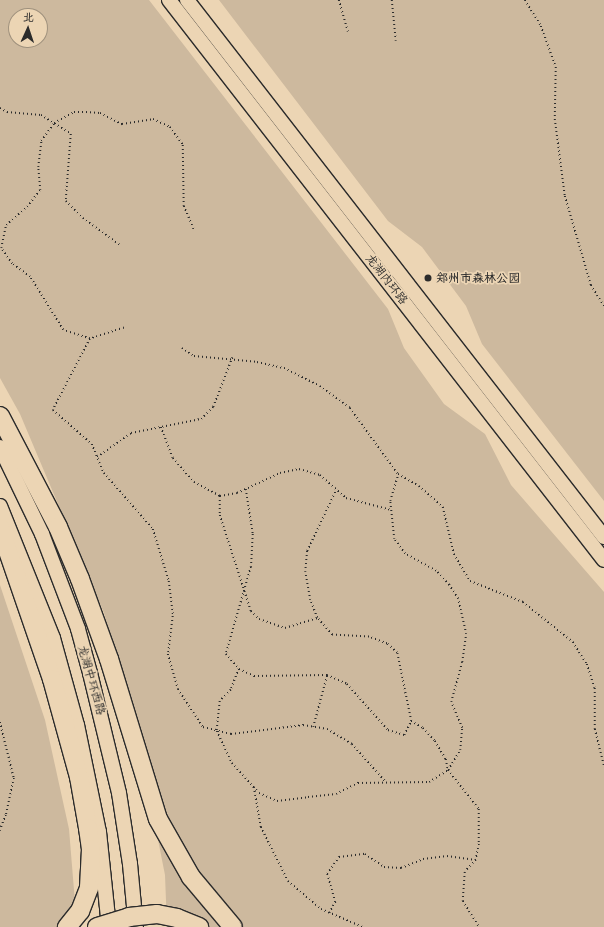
<!DOCTYPE html>
<html>
<head>
<meta charset="utf-8">
<style>
  body { margin:0 }
  #map { position:relative; width:604px; height:927px; overflow:hidden; background:#ecd5b4; font-family:"Patrick Hand","LXGW WenKai TC",sans-serif }
  div>[style] { position:absolute }
  [style*='--x'] { left:calc(var(--x)*1px); top:calc(var(--y)*1px); width:calc(var(--w)*1px); rotate:calc(var(--a)*1deg) }
  .green>* { inset:0; background:#cdb99e }
  .path>* { height:1.5px; margin-top:-0.75px; transform-origin:0; background:repeating-linear-gradient(90deg,#2b2b2b 0 1px,transparent 0 4px) }
  .roads { filter:drop-shadow(1px 0 #2b2b2b) drop-shadow(-1px 0 #2b2b2b) drop-shadow(0 1px #2b2b2b) drop-shadow(0 -1px #2b2b2b) }
  .secondary>* { height:14px; margin:-7px; padding:0 7px; transform-origin:7px; border-radius:7px; background:#ecd5b4 }
  .highway>* { height:18px; margin:-9px; padding:0 9px; transform-origin:9px; border-radius:9px; background:#ecd5b4 }
  .bridges { filter:drop-shadow(1px 0 #2b2b2b) drop-shadow(-1px 0 #2b2b2b) drop-shadow(0 1px #2b2b2b) drop-shadow(0 -1px #2b2b2b) }
  .highway-bridge>* { height:18px; margin:-9px; padding:0 9px; transform-origin:9px; border-radius:9px; background:#ecd5b4 }
  .dots>* { width:11px; height:11px; translate:-50% -50%; box-sizing:border-box; border:2px solid #ecd5b4; border-radius:50% }
  span { translate:-50% -50%; white-space:nowrap; text-align:center; line-height:1.15; -webkit-text-stroke:3.5px #ecd5b4; paint-order:stroke }
  .poi-label { font-size:12px; color:#2b2b2b; font-weight:700 }
  .left { translate:0 -50%; text-align:left }
  .street-label { font-size:12px; color:#2b2b2b }
  .north { position:absolute; left:8px; top:8px; width:40px; height:40px; box-sizing:border-box; background:#ecd5b4; border:1px solid #9f917d; border-radius:50%; rotate:3deg; font-size:11px; font-weight:700; line-height:16px; text-align:center; color:#2b2b2b }
  .north::after { content:''; display:block; margin:auto; width:14px; height:18px; background:#2b2b2b; clip-path:polygon(50% 0,100% 100%,50% 72%,0 100%) }
</style>
</head>
<body>
<div id="map">
  <div class="green">
    <i style="clip-path:polygon(evenodd,0 0,149px 0,388px 309px,404px 348px,444px 404px,485px 434px,511px 485px,604px 592px,604px 927px,167px 927px,165px 875px,136px 729px,104px 613px,20px 414px,0 378px,0 0,16px 16px,40px 16px,40px 40px,16px 40px,16px 16px)"></i>
    <i style="clip-path:polygon(219px 0,604px 0,604px 501px,482px 344px,466px 306px,422px 247px,388px 221px)"></i>
    <i style="clip-path:polygon(0 585px,45px 720px,69px 829px,77px 927px,0 927px)"></i>
  </div>
  <div class="path">
    <i style="--x:339;--y:0;--w:33;--a:74"></i>
    <i style="--x:392;--y:0;--w:41;--a:84.4"></i>
    <i style="--x:525;--y:0;--w:31;--a:58"></i>
    <i style="--x:541;--y:26;--w:44;--a:69.9"></i>
    <i style="--x:556;--y:67;--w:52;--a:91.1"></i>
    <i style="--x:555;--y:119;--w:78;--a:82.6"></i>
    <i style="--x:565;--y:196;--w:93;--a:73.7"></i>
    <i style="--x:591;--y:285;--w:25;--a:58"></i>
    <i style="--x:0;--y:108;--w:8;--a:30"></i>
    <i style="--x:7;--y:112;--w:34;--a:5"></i>
    <i style="--x:41;--y:115;--w:36;--a:32"></i>
    <i style="--x:71;--y:134;--w:67;--a:94.3"></i>
    <i style="--x:66;--y:201;--w:24;--a:45"></i>
    <i style="--x:83;--y:218;--w:46;--a:36.1"></i>
    <i style="--x:124;--y:328;--w:36;--a:162"></i>
    <i style="--x:90;--y:339;--w:80;--a:117.5"></i>
    <i style="--x:53;--y:410;--w:52;--a:41.1"></i>
    <i style="--x:92;--y:444;--w:31;--a:68"></i>
    <i style="--x:104;--y:473;--w:74;--a:48.8"></i>
    <i style="--x:153;--y:529;--w:54;--a:72.9"></i>
    <i style="--x:169;--y:581;--w:35;--a:83"></i>
    <i style="--x:173;--y:616;--w:38;--a:97"></i>
    <i style="--x:168;--y:654;--w:36;--a:74"></i>
    <i style="--x:178;--y:689;--w:45;--a:56.7"></i>
    <i style="--x:203;--y:727;--w:29;--a:14"></i>
    <i style="--x:231;--y:734;--w:73;--a:-7.1"></i>
    <i style="--x:303;--y:725;--w:24;--a:9"></i>
    <i style="--x:327;--y:729;--w:29;--a:31"></i>
    <i style="--x:352;--y:744;--w:50;--a:48.3"></i>
    <i style="--x:90;--y:339;--w:28;--a:-162"></i>
    <i style="--x:63;--y:330;--w:62;--a:-121.9"></i>
    <i style="--x:30;--y:277;--w:22;--a:-144"></i>
    <i style="--x:12;--y:264;--w:19;--a:-125"></i>
    <i style="--x:1;--y:248;--w:24;--a:-78"></i>
    <i style="--x:6;--y:225;--w:28;--a:-41"></i>
    <i style="--x:27;--y:207;--w:21;--a:-53"></i>
    <i style="--x:40;--y:190;--w:23;--a:-95"></i>
    <i style="--x:38;--y:167;--w:26;--a:-83"></i>
    <i style="--x:41;--y:141;--w:22;--a:-54"></i>
    <i style="--x:54;--y:123;--w:23;--a:-29"></i>
    <i style="--x:74;--y:112;--w:12;--a:0"></i>
    <i style="--x:86;--y:112;--w:14;--a:4"></i>
    <i style="--x:100;--y:113;--w:25;--a:27"></i>
    <i style="--x:122;--y:124;--w:31;--a:-9"></i>
    <i style="--x:153;--y:119;--w:19;--a:25"></i>
    <i style="--x:170;--y:127;--w:22;--a:54"></i>
    <i style="--x:183;--y:145;--w:61;--a:89.1"></i>
    <i style="--x:184;--y:206;--w:25;--a:67"></i>
    <i style="--x:182;--y:348;--w:14;--a:34"></i>
    <i style="--x:194;--y:356;--w:63;--a:5.4"></i>
    <i style="--x:257;--y:362;--w:28;--a:13"></i>
    <i style="--x:284;--y:368;--w:40;--a:26.6"></i>
    <i style="--x:320;--y:386;--w:37;--a:36"></i>
    <i style="--x:350;--y:408;--w:82;--a:54"></i>
    <i style="--x:398;--y:474;--w:24;--a:30"></i>
    <i style="--x:419;--y:486;--w:32;--a:41"></i>
    <i style="--x:443;--y:507;--w:48;--a:76.8"></i>
    <i style="--x:454;--y:554;--w:31;--a:59"></i>
    <i style="--x:470;--y:581;--w:57;--a:21.6"></i>
    <i style="--x:523;--y:602;--w:64;--a:38.7"></i>
    <i style="--x:573;--y:642;--w:26;--a:58"></i>
    <i style="--x:587;--y:664;--w:25;--a:72"></i>
    <i style="--x:595;--y:688;--w:41;--a:90"></i>
    <i style="--x:595;--y:729;--w:38;--a:76"></i>
    <i style="--x:161;--y:427;--w:33;--a:69"></i>
    <i style="--x:173;--y:458;--w:32;--a:49"></i>
    <i style="--x:194;--y:482;--w:30;--a:28"></i>
    <i style="--x:220;--y:496;--w:17;--a:-10"></i>
    <i style="--x:237;--y:493;--w:47;--a:-24.9"></i>
    <i style="--x:280;--y:473;--w:19;--a:-12"></i>
    <i style="--x:299;--y:469;--w:22;--a:16"></i>
    <i style="--x:320;--y:475;--w:35;--a:41"></i>
    <i style="--x:346;--y:498;--w:47;--a:14.9"></i>
    <i style="--x:97;--y:457;--w:42;--a:-35.2"></i>
    <i style="--x:131;--y:433;--w:71;--a:-11.3"></i>
    <i style="--x:201;--y:419;--w:17;--a:-45"></i>
    <i style="--x:213;--y:407;--w:53;--a:-68.8"></i>
    <i style="--x:246;--y:489;--w:46;--a:81.2"></i>
    <i style="--x:253;--y:534;--w:33;--a:93"></i>
    <i style="--x:251;--y:567;--w:91;--a:106"></i>
    <i style="--x:226;--y:654;--w:20;--a:49"></i>
    <i style="--x:239;--y:669;--w:17;--a:25"></i>
    <i style="--x:254;--y:676;--w:73;--a:-0.8"></i>
    <i style="--x:327;--y:675;--w:22;--a:24"></i>
    <i style="--x:347;--y:684;--w:62;--a:48.3"></i>
    <i style="--x:388;--y:730;--w:17;--a:17"></i>
    <i style="--x:404;--y:735;--w:16;--a:-63"></i>
    <i style="--x:411;--y:721;--w:69;--a:-101.6"></i>
    <i style="--x:397;--y:653;--w:13;--a:-138"></i>
    <i style="--x:387;--y:644;--w:19;--a:-159"></i>
    <i style="--x:369;--y:637;--w:37;--a:-177"></i>
    <i style="--x:332;--y:635;--w:23;--a:-131"></i>
    <i style="--x:317;--y:618;--w:19;--a:-111"></i>
    <i style="--x:310;--y:600;--w:28;--a:-100"></i>
    <i style="--x:305;--y:572;--w:21;--a:-85"></i>
    <i style="--x:307;--y:551;--w:68;--a:-64.6"></i>
    <i style="--x:220;--y:496;--w:19;--a:90"></i>
    <i style="--x:220;--y:515;--w:101;--a:72.1"></i>
    <i style="--x:251;--y:611;--w:11;--a:45"></i>
    <i style="--x:259;--y:619;--w:28;--a:19"></i>
    <i style="--x:285;--y:628;--w:34;--a:-17"></i>
    <i style="--x:239;--y:669;--w:22;--a:111"></i>
    <i style="--x:231;--y:690;--w:16;--a:135"></i>
    <i style="--x:220;--y:701;--w:30;--a:96"></i>
    <i style="--x:217;--y:731;--w:35;--a:65"></i>
    <i style="--x:232;--y:763;--w:40;--a:48"></i>
    <i style="--x:259;--y:793;--w:20;--a:24"></i>
    <i style="--x:277;--y:801;--w:31;--a:-7"></i>
    <i style="--x:308;--y:797;--w:28;--a:-6"></i>
    <i style="--x:336;--y:794;--w:25;--a:-27"></i>
    <i style="--x:358;--y:783;--w:71;--a:-0.8"></i>
    <i style="--x:429;--y:782;--w:22;--a:-32"></i>
    <i style="--x:448;--y:770;--w:23;--a:-59"></i>
    <i style="--x:460;--y:750;--w:22;--a:-85"></i>
    <i style="--x:462;--y:728;--w:28;--a:-113"></i>
    <i style="--x:451;--y:702;--w:41;--a:-74.6"></i>
    <i style="--x:462;--y:662;--w:28;--a:-82"></i>
    <i style="--x:466;--y:634;--w:36;--a:-103"></i>
    <i style="--x:458;--y:599;--w:17;--a:-123"></i>
    <i style="--x:449;--y:585;--w:19;--a:-133"></i>
    <i style="--x:436;--y:571;--w:35;--a:-151"></i>
    <i style="--x:405;--y:554;--w:19;--a:-126"></i>
    <i style="--x:394;--y:539;--w:38;--a:-96"></i>
    <i style="--x:390;--y:501;--w:28;--a:-73"></i>
    <i style="--x:411;--y:721;--w:14;--a:30"></i>
    <i style="--x:423;--y:728;--w:18;--a:47"></i>
    <i style="--x:435;--y:741;--w:21;--a:59"></i>
    <i style="--x:446;--y:759;--w:11;--a:80"></i>
    <i style="--x:448;--y:770;--w:50;--a:51.5"></i>
    <i style="--x:479;--y:809;--w:35;--a:90"></i>
    <i style="--x:479;--y:844;--w:16;--a:101"></i>
    <i style="--x:476;--y:860;--w:16;--a:133"></i>
    <i style="--x:465;--y:872;--w:29;--a:94"></i>
    <i style="--x:463;--y:901;--w:31;--a:58"></i>
    <i style="--x:0;--y:722;--w:58;--a:76"></i>
    <i style="--x:14;--y:778;--w:38;--a:102"></i>
    <i style="--x:6;--y:815;--w:17;--a:111"></i>
    <i style="--x:313;--y:727;--w:54;--a:-74.9"></i>
    <i style="--x:254;--y:787;--w:41;--a:80.1"></i>
    <i style="--x:261;--y:827;--w:60;--a:63.4"></i>
    <i style="--x:288;--y:881;--w:43;--a:40.3"></i>
    <i style="--x:321;--y:909;--w:46;--a:23.2"></i>
    <i style="--x:329;--y:913;--w:13;--a:-61"></i>
    <i style="--x:335;--y:902;--w:29;--a:-106"></i>
    <i style="--x:327;--y:874;--w:21;--a:-55"></i>
    <i style="--x:339;--y:857;--w:26;--a:-7"></i>
    <i style="--x:365;--y:854;--w:23;--a:34"></i>
    <i style="--x:384;--y:867;--w:17;--a:3"></i>
    <i style="--x:401;--y:868;--w:24;--a:-22"></i>
    <i style="--x:423;--y:859;--w:24;--a:-7"></i>
    <i style="--x:447;--y:856;--w:29;--a:8"></i>
  </div>
  <div class="roads">
    <div class="secondary">
      <i style="--x:169;--y:0;--w:709;--a:52.16"></i>
      <i style="--x:187;--y:0;--w:680;--a:52.17"></i>
      <i style="--x:0;--y:447;--w:97;--a:64.2"></i>
      <i style="--x:42;--y:534;--w:102;--a:69.2"></i>
      <i style="--x:78;--y:629;--w:46;--a:74.7"></i>
      <i style="--x:90;--y:673;--w:123;--a:76.4"></i>
      <i style="--x:119;--y:793;--w:72;--a:81.2"></i>
      <i style="--x:130;--y:864;--w:63;--a:84.6"></i>
      <i style="--x:0;--y:506;--w:142;--a:68.1"></i>
      <i style="--x:53;--y:638;--w:90;--a:74.6"></i>
      <i style="--x:77;--y:725;--w:109;--a:78.4"></i>
      <i style="--x:99;--y:832;--w:96;--a:84"></i>
    </div>
    <div class="highway">
      <i style="--x:0;--y:416;--w:125;--a:62.4"></i>
      <i style="--x:58;--y:527;--w:56;--a:67.1"></i>
      <i style="--x:80;--y:579;--w:85;--a:70.1"></i>
      <i style="--x:109;--y:659;--w:167;--a:73"></i>
      <i style="--x:158;--y:819;--w:67;--a:60.4"></i>
      <i style="--x:191;--y:877;--w:65;--a:50"></i>
      <i style="--x:0;--y:528;--w:160;--a:71"></i>
      <i style="--x:52;--y:679;--w:102;--a:74.6"></i>
      <i style="--x:79;--y:777;--w:52;--a:80"></i>
      <i style="--x:88;--y:828;--w:21;--a:82"></i>
      <i style="--x:91;--y:849;--w:39;--a:93"></i>
      <i style="--x:89;--y:888;--w:25;--a:111"></i>
      <i style="--x:80;--y:911;--w:21;--a:129"></i>
    </div>
  </div>
  <div class="bridges">
    <div class="highway-bridge">
      <i style="--x:97;--y:927;--w:34;--a:-17"></i>
      <i style="--x:129;--y:917;--w:28;--a:-6"></i>
      <i style="--x:157;--y:914;--w:20;--a:11"></i>
      <i style="--x:177;--y:918;--w:24;--a:22"></i>
    </div>
  </div>
  <div class="dots">
    <i style="left:428px;top:278px;background:#2b2b2b"></i>
  </div>
  <div class="poi-label">
    <span class="left" style="left:436px;top:278px">郑州市森林公园</span>
  </div>
  <div class="street-label">
    <span style="left:387px;top:279px;rotate:52deg">龙湖内环路</span>
    <span style="left:92px;top:680px;rotate:74deg">龙湖中环西路</span>
  </div>
  <div class="north">北</div>
</div>
</body>
</html>
